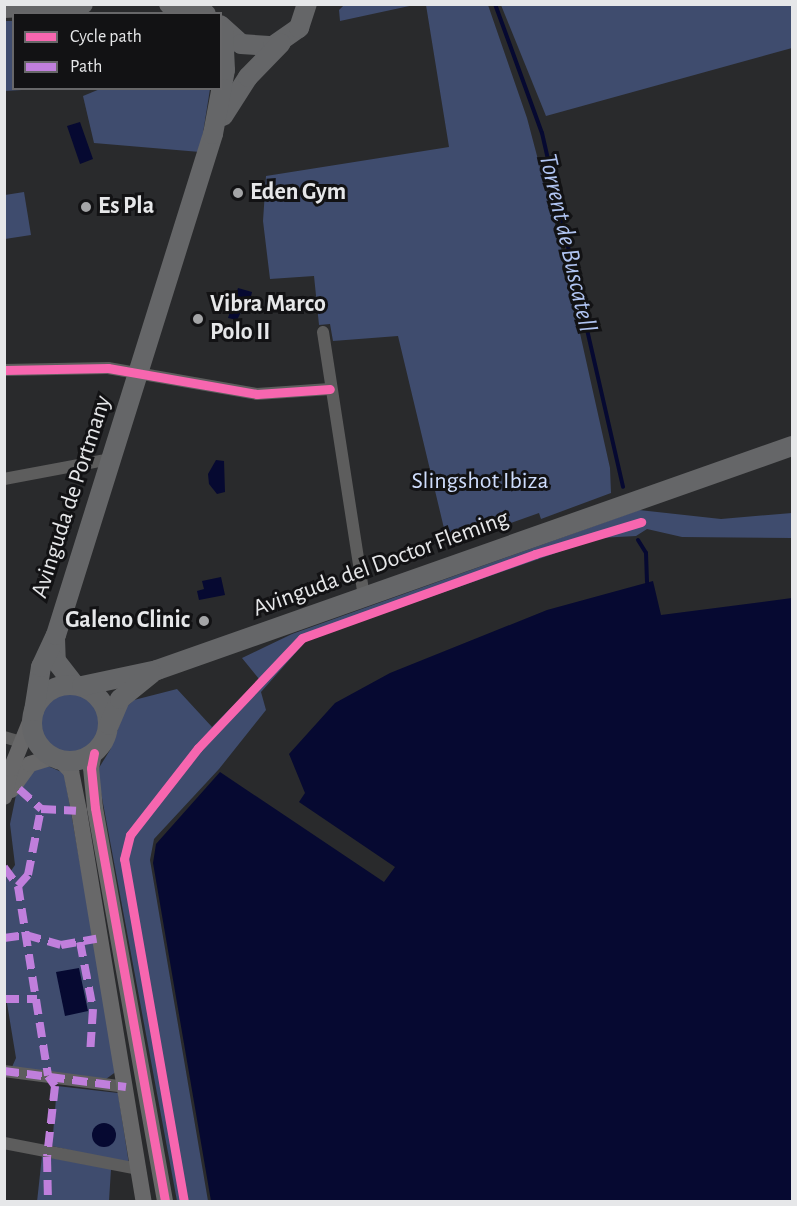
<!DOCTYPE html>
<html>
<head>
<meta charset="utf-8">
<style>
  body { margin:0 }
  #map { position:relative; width:797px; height:1206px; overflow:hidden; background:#292a2c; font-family:"Alegreya Sans",sans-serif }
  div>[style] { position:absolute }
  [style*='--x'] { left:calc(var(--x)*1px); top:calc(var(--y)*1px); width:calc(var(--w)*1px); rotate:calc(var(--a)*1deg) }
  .green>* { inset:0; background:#3f4c6e }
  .round { border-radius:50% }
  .water>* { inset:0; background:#060931 }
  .stream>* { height:4px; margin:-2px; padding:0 2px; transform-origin:2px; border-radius:2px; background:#060931 }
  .street>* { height:12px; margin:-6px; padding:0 6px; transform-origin:6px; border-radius:6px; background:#5d5d5d }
  .secondary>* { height:16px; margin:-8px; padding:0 8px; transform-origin:8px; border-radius:8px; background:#686869 }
  .primary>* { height:20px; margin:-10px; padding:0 10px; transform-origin:10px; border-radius:10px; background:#656668 }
  .primary>.ring { margin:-10px; padding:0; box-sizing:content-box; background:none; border:20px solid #656668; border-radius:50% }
  .quiet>* { height:8px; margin-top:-4px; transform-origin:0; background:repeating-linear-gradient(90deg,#c07fdc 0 15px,transparent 0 23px) }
  .cycleway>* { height:9px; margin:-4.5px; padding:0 4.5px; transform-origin:4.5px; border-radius:4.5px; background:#f766af }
  .dots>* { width:16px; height:16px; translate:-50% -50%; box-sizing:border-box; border:3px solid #121214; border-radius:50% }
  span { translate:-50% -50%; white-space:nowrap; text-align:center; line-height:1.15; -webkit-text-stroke:6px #121214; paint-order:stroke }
  .poi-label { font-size:24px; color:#e6e7e9; font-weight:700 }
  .left { translate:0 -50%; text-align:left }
  .right { translate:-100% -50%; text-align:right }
  .park-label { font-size:24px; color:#cfddfd }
  .street-label { font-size:24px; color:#e6e7e9 }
  .water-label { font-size:26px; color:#b0c4f2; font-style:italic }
  .frame { position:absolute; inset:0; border:6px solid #e6e7e9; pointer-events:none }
  .legend { position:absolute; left:12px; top:12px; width:210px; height:78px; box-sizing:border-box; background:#121214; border:2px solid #676769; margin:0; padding:8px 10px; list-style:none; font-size:18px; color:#e6e7e9 }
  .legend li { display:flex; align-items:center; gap:12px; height:30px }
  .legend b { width:30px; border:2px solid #676769 }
</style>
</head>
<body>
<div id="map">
  <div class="green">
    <i style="clip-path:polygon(344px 5px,344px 4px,414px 5px,340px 21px,339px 10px)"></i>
    <i style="clip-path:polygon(426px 5px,488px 5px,527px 118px,559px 239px,610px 468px,611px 493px,541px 519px,539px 513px,448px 545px,398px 336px,333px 341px,330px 324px,319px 325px,314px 276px,270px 279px,263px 221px,266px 176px,449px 147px)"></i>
    <i style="clip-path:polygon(501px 5px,792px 5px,792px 48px,546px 116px)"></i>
    <i style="clip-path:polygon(5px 21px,13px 21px,14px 88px,22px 90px,5px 91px)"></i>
    <i style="clip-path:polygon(100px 89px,210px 89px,200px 152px,94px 143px,83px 96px)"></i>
    <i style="clip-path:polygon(24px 192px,31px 235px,5px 239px,5px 195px)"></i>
    <i style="clip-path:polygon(639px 510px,721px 519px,792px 513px,792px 538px,682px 537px,647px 529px,636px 536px,599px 538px,307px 640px,261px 692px,266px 710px,219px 769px,154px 839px,150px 860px,208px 1201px,177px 1201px,97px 771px,110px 750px,126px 707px,134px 700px,177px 689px,212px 727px,259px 679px,242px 658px,292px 634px)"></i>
    <i class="round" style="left:41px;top:694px;width:58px;height:58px"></i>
    <i style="clip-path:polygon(43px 764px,64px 773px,117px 1071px,106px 1079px,12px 1067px,16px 1058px,4px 985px,4px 881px,15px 865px,10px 824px,16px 795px,28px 773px)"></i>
    <i style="clip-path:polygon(57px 1086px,118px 1093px,129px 1164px,52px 1146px)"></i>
    <i style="clip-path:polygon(42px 1156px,111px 1169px,109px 1201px,37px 1202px)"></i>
  </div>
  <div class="water">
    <i style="clip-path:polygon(80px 122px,93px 159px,80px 164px,67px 126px)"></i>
    <i style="clip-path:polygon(238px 288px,252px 292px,248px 310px,242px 310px,237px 320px,228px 318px)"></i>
    <i style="clip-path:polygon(216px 460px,224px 461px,225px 492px,217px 494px,209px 484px,208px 474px)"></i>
    <i style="clip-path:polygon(221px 577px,225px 595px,199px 600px,197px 591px,204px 589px,202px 581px)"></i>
    <i style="clip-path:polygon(653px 581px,661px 615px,792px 598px,792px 1201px,211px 1201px,153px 863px,156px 844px,220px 772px,384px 882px,395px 867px,299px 802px,305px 793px,289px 754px,335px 703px,390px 673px,547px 610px)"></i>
    <i style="clip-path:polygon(79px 968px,88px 1011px,65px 1016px,56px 972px)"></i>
    <i class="round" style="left:92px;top:1123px;width:24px;height:24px"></i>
  </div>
  <div class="stream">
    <i style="--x:495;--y:4;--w:137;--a:70"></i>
    <i style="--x:542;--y:133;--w:363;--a:77.1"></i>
    <i style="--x:638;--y:540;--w:15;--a:58"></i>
    <i style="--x:646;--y:553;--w:29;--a:88"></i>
  </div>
  <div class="street">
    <i style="--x:323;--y:332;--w:267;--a:81.2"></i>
    <i style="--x:4;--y:370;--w:104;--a:-1.1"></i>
    <i style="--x:108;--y:368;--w:151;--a:9.9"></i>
    <i style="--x:257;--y:394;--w:73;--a:-3.9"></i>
    <i style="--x:4;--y:479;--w:109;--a:-10.6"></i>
    <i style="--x:4;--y:737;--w:18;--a:16"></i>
    <i style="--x:4;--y:1071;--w:123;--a:7.5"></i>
    <i style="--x:4;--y:1143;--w:136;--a:11"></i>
  </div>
  <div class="secondary">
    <i style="--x:94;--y:753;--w:15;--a:101"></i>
    <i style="--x:91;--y:768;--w:40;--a:84.3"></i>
    <i style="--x:95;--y:808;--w:400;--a:79.9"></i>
    <i style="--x:60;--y:760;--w:16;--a:45"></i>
    <i style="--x:71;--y:771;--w:41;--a:78.7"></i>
    <i style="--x:79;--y:811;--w:396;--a:80.6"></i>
    <i style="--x:11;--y:790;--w:32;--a:-54"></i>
    <i style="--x:30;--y:764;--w:24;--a:-17"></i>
    <i style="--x:4;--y:797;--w:29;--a:-76"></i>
    <i style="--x:11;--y:769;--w:56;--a:-68"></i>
  </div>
  <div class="primary">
    <i style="--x:169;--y:4;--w:38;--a:15"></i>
    <i style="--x:4;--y:8;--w:79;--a:-2.9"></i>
    <i style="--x:220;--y:25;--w:28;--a:42"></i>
    <i style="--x:241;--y:44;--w:32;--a:4"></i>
    <i style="--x:273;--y:46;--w:32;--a:-35"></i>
    <i style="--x:299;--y:28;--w:25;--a:-72"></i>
    <i style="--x:223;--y:116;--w:46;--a:-57.3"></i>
    <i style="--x:248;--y:77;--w:47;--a:-45.9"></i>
    <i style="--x:55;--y:638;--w:23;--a:88"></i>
    <i style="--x:56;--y:661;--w:29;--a:52"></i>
    <i class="ring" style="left:32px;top:685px;width:56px;height:56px"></i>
    <i style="--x:82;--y:686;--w:77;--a:-12"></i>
    <i style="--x:157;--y:670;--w:673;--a:-19.43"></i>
    <i style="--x:34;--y:711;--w:45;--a:-81"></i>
    <i style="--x:41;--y:667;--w:35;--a:-65"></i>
    <i style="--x:56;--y:635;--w:525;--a:-72.6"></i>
    <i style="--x:213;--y:134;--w:65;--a:-79.4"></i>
    <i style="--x:225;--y:70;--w:41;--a:-92.8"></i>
    <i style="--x:109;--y:725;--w:28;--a:-67"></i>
    <i style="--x:120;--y:699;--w:41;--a:-39.1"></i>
  </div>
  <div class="quiet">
    <i style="--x:19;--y:789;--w:30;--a:42"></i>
    <i style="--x:41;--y:809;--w:35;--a:3"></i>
    <i style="--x:4;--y:867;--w:24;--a:54"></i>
    <i style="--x:18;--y:886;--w:192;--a:81"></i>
    <i style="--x:48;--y:1076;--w:12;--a:55"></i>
    <i style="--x:55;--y:1086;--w:71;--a:96.4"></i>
    <i style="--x:47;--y:1157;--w:45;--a:88.7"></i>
    <i style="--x:18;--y:886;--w:15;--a:-48"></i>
    <i style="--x:28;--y:875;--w:67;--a:-78.9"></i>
    <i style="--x:4;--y:938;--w:22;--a:-8"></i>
    <i style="--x:26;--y:935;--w:36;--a:16"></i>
    <i style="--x:61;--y:945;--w:36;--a:-10"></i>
    <i style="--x:80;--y:942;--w:68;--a:79"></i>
    <i style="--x:93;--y:1009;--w:45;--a:93.8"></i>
    <i style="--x:4;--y:999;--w:33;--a:0"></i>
    <i style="--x:4;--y:1071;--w:123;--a:7.5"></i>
  </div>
  <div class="cycleway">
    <i style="--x:4;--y:370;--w:104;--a:-1.1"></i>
    <i style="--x:108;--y:368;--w:151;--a:9.9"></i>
    <i style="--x:257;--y:394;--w:73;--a:-3.9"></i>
    <i style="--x:94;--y:753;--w:15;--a:101"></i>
    <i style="--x:91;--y:768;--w:40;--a:84.3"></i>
    <i style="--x:95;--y:808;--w:400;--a:79.9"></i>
    <i style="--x:184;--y:1202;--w:348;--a:-99.9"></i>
    <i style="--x:124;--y:859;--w:25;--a:-76"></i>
    <i style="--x:130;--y:835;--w:110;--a:-52"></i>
    <i style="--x:198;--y:748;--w:151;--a:-46.6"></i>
    <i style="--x:302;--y:638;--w:248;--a:-19.8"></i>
    <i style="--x:535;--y:554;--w:111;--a:-16.8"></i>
  </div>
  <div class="dots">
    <i style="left:238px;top:193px;background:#a4a5a7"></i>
    <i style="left:86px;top:207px;background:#a4a5a7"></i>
    <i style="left:198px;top:319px;background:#a4a5a7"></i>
    <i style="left:204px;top:621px;background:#a4a5a7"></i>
  </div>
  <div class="poi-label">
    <span class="left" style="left:250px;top:193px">Eden Gym</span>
    <span class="left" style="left:98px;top:207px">Es Pla</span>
    <span class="left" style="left:210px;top:319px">Vibra Marco<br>Polo II</span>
    <span class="right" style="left:190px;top:621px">Galeno Clinic</span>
  </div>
  <div class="park-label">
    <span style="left:480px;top:482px">Slingshot Ibiza</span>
  </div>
  <div class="street-label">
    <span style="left:72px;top:497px;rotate:-72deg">Avinguda de Portmany</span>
    <span style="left:381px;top:564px;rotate:-20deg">Avinguda del Doctor Fleming</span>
  </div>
  <div class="water-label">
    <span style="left:567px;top:243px;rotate:77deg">Torrent de Buscatell</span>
  </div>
  <div class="frame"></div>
  <ul class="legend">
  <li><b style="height:8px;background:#f766af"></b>Cycle path</li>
  <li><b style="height:8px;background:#c07fdc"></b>Path</li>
  </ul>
</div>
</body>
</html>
